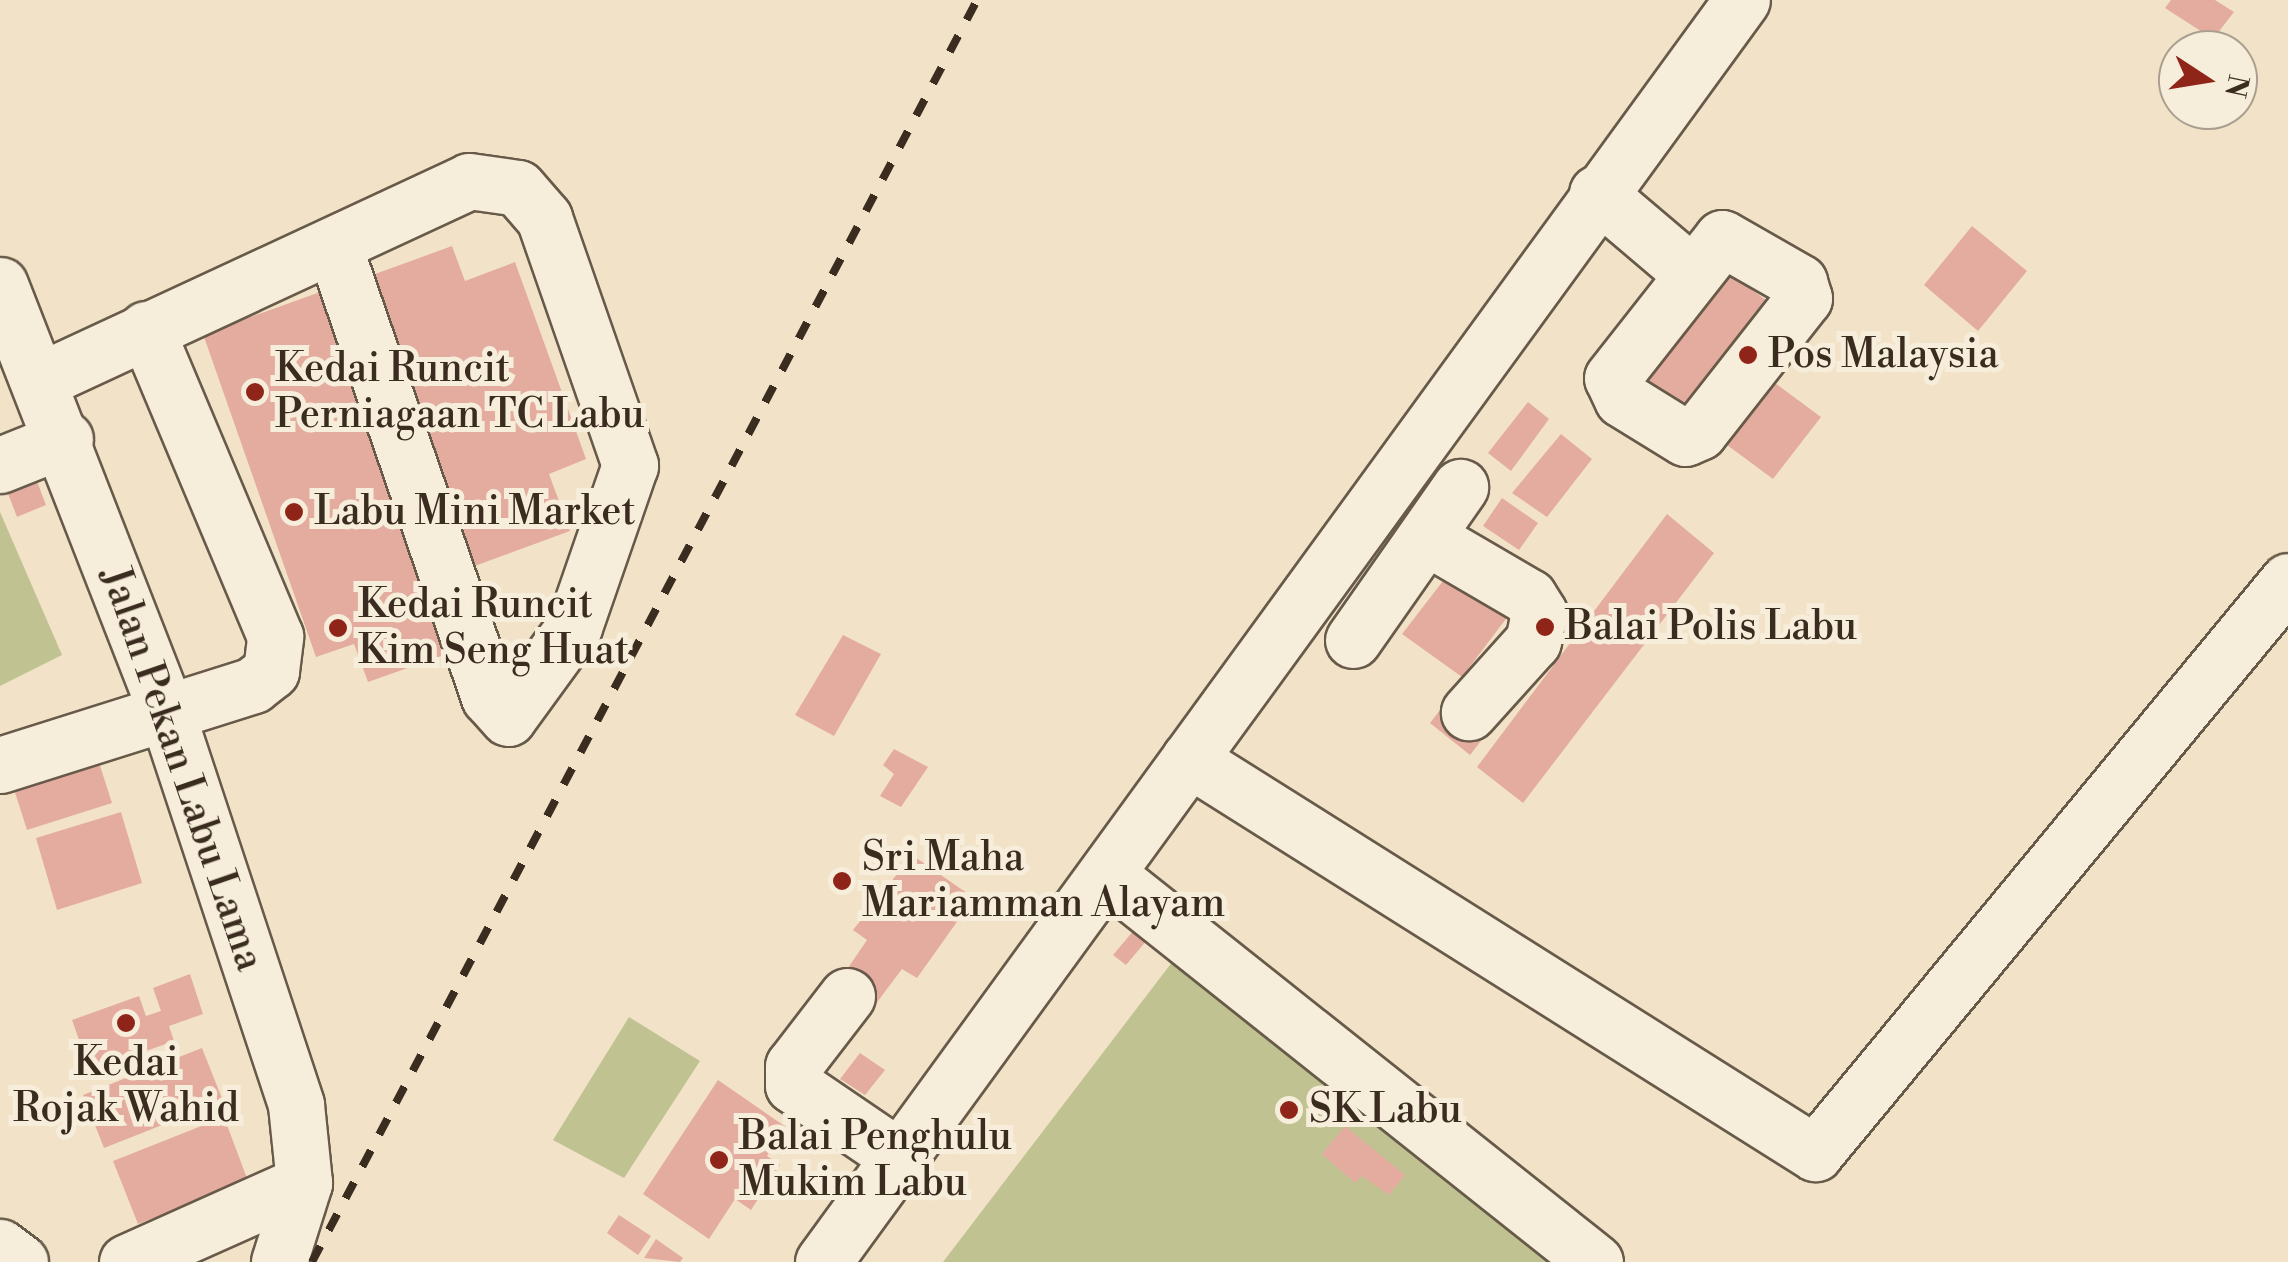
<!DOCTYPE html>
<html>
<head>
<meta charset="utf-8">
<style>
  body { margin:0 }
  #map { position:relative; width:2288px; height:1262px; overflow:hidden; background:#f2e3c8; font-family:"Libre Bodoni",serif }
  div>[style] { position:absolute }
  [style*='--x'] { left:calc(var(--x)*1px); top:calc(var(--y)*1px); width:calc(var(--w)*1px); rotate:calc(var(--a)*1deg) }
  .green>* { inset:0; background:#c0c292 }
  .building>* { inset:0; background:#e3ac9f }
  .roads { filter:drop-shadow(2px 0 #685a49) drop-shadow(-2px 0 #685a49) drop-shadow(0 2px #685a49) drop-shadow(0 -2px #685a49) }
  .minor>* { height:55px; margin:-27.5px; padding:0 27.5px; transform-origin:27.5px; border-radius:27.5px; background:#f7eddb }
  .rail>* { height:8px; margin-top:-4px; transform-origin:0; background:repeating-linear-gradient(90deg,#3a2c1f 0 18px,transparent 0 36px) }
  .dots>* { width:28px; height:28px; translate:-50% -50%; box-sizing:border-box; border:5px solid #f7eddb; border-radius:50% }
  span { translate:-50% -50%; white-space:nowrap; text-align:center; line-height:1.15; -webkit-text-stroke:10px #f7eddb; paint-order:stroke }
  .poi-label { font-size:40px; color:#3a2c1f }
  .left { translate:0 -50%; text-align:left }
  .street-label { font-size:40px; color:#3a2c1f }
  .north { position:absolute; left:2158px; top:30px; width:100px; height:100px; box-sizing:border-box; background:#f7eddb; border:2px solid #aba090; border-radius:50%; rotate:102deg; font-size:28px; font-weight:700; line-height:40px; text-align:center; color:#3a2c1f }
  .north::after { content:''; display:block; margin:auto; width:35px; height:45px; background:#8f2418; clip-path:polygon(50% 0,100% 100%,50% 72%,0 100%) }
</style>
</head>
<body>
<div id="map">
  <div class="green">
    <i style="clip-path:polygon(0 512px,62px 655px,0 686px)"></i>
    <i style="clip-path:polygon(1176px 957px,1572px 1262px,943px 1262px)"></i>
    <i style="clip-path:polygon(629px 1017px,700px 1061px,624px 1178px,553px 1140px)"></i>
  </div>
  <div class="building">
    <i style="clip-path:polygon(2171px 0,2215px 0,2234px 12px,2213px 39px,2165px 8px)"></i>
    <i style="clip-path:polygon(1972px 226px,2027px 271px,1978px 331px,1924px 285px)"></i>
    <i style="clip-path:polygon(452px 246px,465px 281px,515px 262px,586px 459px,549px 474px,570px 531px,472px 567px,367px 277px)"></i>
    <i style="clip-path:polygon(1725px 269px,1775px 307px,1688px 421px,1638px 385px)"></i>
    <i style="clip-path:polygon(337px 286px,464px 648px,368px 682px,354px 644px,316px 657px,203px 334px)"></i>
    <i style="clip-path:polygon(1767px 377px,1821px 417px,1773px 479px,1719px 439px)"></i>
    <i style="clip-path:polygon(1528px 402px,1549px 419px,1511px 471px,1488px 453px)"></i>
    <i style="clip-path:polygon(1561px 434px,1592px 459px,1547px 517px,1512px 493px)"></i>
    <i style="clip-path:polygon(35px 476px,46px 505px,17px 517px,7px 491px)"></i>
    <i style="clip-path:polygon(1502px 498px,1538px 523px,1519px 550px,1483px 526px)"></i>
    <i style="clip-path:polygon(1667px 514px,1714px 553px,1523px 803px,1477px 767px)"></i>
    <i style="clip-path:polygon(1460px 559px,1518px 603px,1462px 677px,1402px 634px)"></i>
    <i style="clip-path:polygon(843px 635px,881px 654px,834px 736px,795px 715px)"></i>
    <i style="clip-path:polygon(1447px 701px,1488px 732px,1470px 755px,1430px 723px)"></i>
    <i style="clip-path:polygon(894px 749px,928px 767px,901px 807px,880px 796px,894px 774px,883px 765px)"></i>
    <i style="clip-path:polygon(95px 750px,112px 803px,27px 830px,10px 777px)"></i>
    <i style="clip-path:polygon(121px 812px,142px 883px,57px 910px,36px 838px)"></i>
    <i style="clip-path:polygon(912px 855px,974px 898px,917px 978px,902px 969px,869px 1013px,835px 987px,867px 940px,853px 930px)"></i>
    <i style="clip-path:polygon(1145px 917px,1158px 927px,1126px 965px,1113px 955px)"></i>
    <i style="clip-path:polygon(190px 974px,203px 1014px,169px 1026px,174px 1041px,90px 1071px,72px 1020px,139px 996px,146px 1016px,161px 1011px,153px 988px)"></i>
    <i style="clip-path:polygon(202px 1048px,223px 1101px,104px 1148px,83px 1095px)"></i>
    <i style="clip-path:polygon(860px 1053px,885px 1070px,865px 1095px,840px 1079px)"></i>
    <i style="clip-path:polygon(718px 1080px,786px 1127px,767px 1156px,780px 1165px,751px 1210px,735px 1199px,709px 1239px,643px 1194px)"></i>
    <i style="clip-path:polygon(224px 1117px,248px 1181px,138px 1224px,113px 1161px)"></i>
    <i style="clip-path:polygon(1345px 1126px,1405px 1175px,1389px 1195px,1362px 1176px,1355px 1183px,1322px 1154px)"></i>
    <i style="clip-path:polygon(619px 1215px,651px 1236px,638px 1255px,607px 1233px)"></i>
    <i style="clip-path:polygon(656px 1239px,683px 1258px,680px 1262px,644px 1258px)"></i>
  </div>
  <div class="roads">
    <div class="minor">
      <i style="--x:1597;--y:193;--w:122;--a:40.3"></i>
      <i style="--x:1722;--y:238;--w:89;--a:29.7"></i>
      <i style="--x:1799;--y:282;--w:17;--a:73"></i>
      <i style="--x:1804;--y:298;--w:170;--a:128.1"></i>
      <i style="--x:1699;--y:432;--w:15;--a:157"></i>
      <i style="--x:1685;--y:438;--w:74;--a:-148.2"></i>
      <i style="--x:1622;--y:399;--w:23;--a:-115"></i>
      <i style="--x:1612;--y:378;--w:178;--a:-51.8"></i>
      <i style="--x:0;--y:285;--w:454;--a:68.7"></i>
      <i style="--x:165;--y:708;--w:418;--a:71.7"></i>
      <i style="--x:296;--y:1105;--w:78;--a:84.1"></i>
      <i style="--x:304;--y:1183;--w:83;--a:107.6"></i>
      <i style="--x:41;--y:380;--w:472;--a:-24.9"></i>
      <i style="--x:469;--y:181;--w:49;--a:8.1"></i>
      <i style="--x:518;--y:188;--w:40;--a:49"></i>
      <i style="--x:544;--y:218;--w:262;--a:70.8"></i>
      <i style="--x:630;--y:465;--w:171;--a:109.1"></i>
      <i style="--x:574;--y:627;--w:112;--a:126"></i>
      <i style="--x:508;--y:718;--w:28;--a:-132"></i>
      <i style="--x:489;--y:697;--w:475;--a:-109"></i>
      <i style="--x:0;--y:465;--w:70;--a:-21.8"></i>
      <i style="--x:1428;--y:538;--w:117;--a:30.3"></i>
      <i style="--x:1529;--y:597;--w:19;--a:58"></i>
      <i style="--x:1539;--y:613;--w:29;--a:102"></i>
      <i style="--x:1533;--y:641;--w:96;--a:132"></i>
      <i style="--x:1353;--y:640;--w:187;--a:-55"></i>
      <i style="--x:1189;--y:759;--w:740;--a:32.19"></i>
      <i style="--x:1815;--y:1153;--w:742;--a:-50.41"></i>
      <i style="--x:0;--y:765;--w:265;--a:-17.5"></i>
      <i style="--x:253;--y:685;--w:23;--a:-38"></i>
      <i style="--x:271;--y:671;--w:35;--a:-83"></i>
      <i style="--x:275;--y:636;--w:333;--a:-112.8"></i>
      <i style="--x:1108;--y:875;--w:622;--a:38.47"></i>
      <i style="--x:847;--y:996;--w:88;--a:127.6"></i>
      <i style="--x:793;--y:1066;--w:19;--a:90"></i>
      <i style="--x:793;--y:1085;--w:132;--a:34.2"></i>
      <i style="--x:0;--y:1247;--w:25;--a:37"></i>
      <i style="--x:127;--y:1262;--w:194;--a:-24.1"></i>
      <i style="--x:823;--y:1262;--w:1561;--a:-53.94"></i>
    </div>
  </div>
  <div class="rail">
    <i style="--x:312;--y:1262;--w:1426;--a:-62.21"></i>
  </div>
  <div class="dots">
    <i style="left:1748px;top:355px;background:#8f2418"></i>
    <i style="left:255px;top:392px;background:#8f2418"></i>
    <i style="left:294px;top:512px;background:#8f2418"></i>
    <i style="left:1545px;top:627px;background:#8f2418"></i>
    <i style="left:338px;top:628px;background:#8f2418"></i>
    <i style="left:842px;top:881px;background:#8f2418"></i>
    <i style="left:126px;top:1023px;background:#8f2418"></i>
    <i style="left:1289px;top:1110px;background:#8f2418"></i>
    <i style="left:719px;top:1160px;background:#8f2418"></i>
  </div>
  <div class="poi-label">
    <span class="left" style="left:1768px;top:355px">Pos Malaysia</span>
    <span class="left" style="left:275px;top:392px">Kedai Runcit<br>Perniagaan TC Labu</span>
    <span class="left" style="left:314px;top:512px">Labu Mini Market</span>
    <span class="left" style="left:358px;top:628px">Kedai Runcit<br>Kim Seng Huat</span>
    <span class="left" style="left:1565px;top:627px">Balai Polis Labu</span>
    <span class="left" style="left:862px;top:881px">Sri Maha<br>Mariamman Alayam</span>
    <span style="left:126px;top:1086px">Kedai<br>Rojak Wahid</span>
    <span class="left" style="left:1309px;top:1110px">SK Labu</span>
    <span class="left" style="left:739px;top:1160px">Balai Penghulu<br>Mukim Labu</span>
  </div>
  <div class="street-label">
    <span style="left:182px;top:769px;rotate:71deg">Jalan Pekan Labu Lama</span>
  </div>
  <div class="north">N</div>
</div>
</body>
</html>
